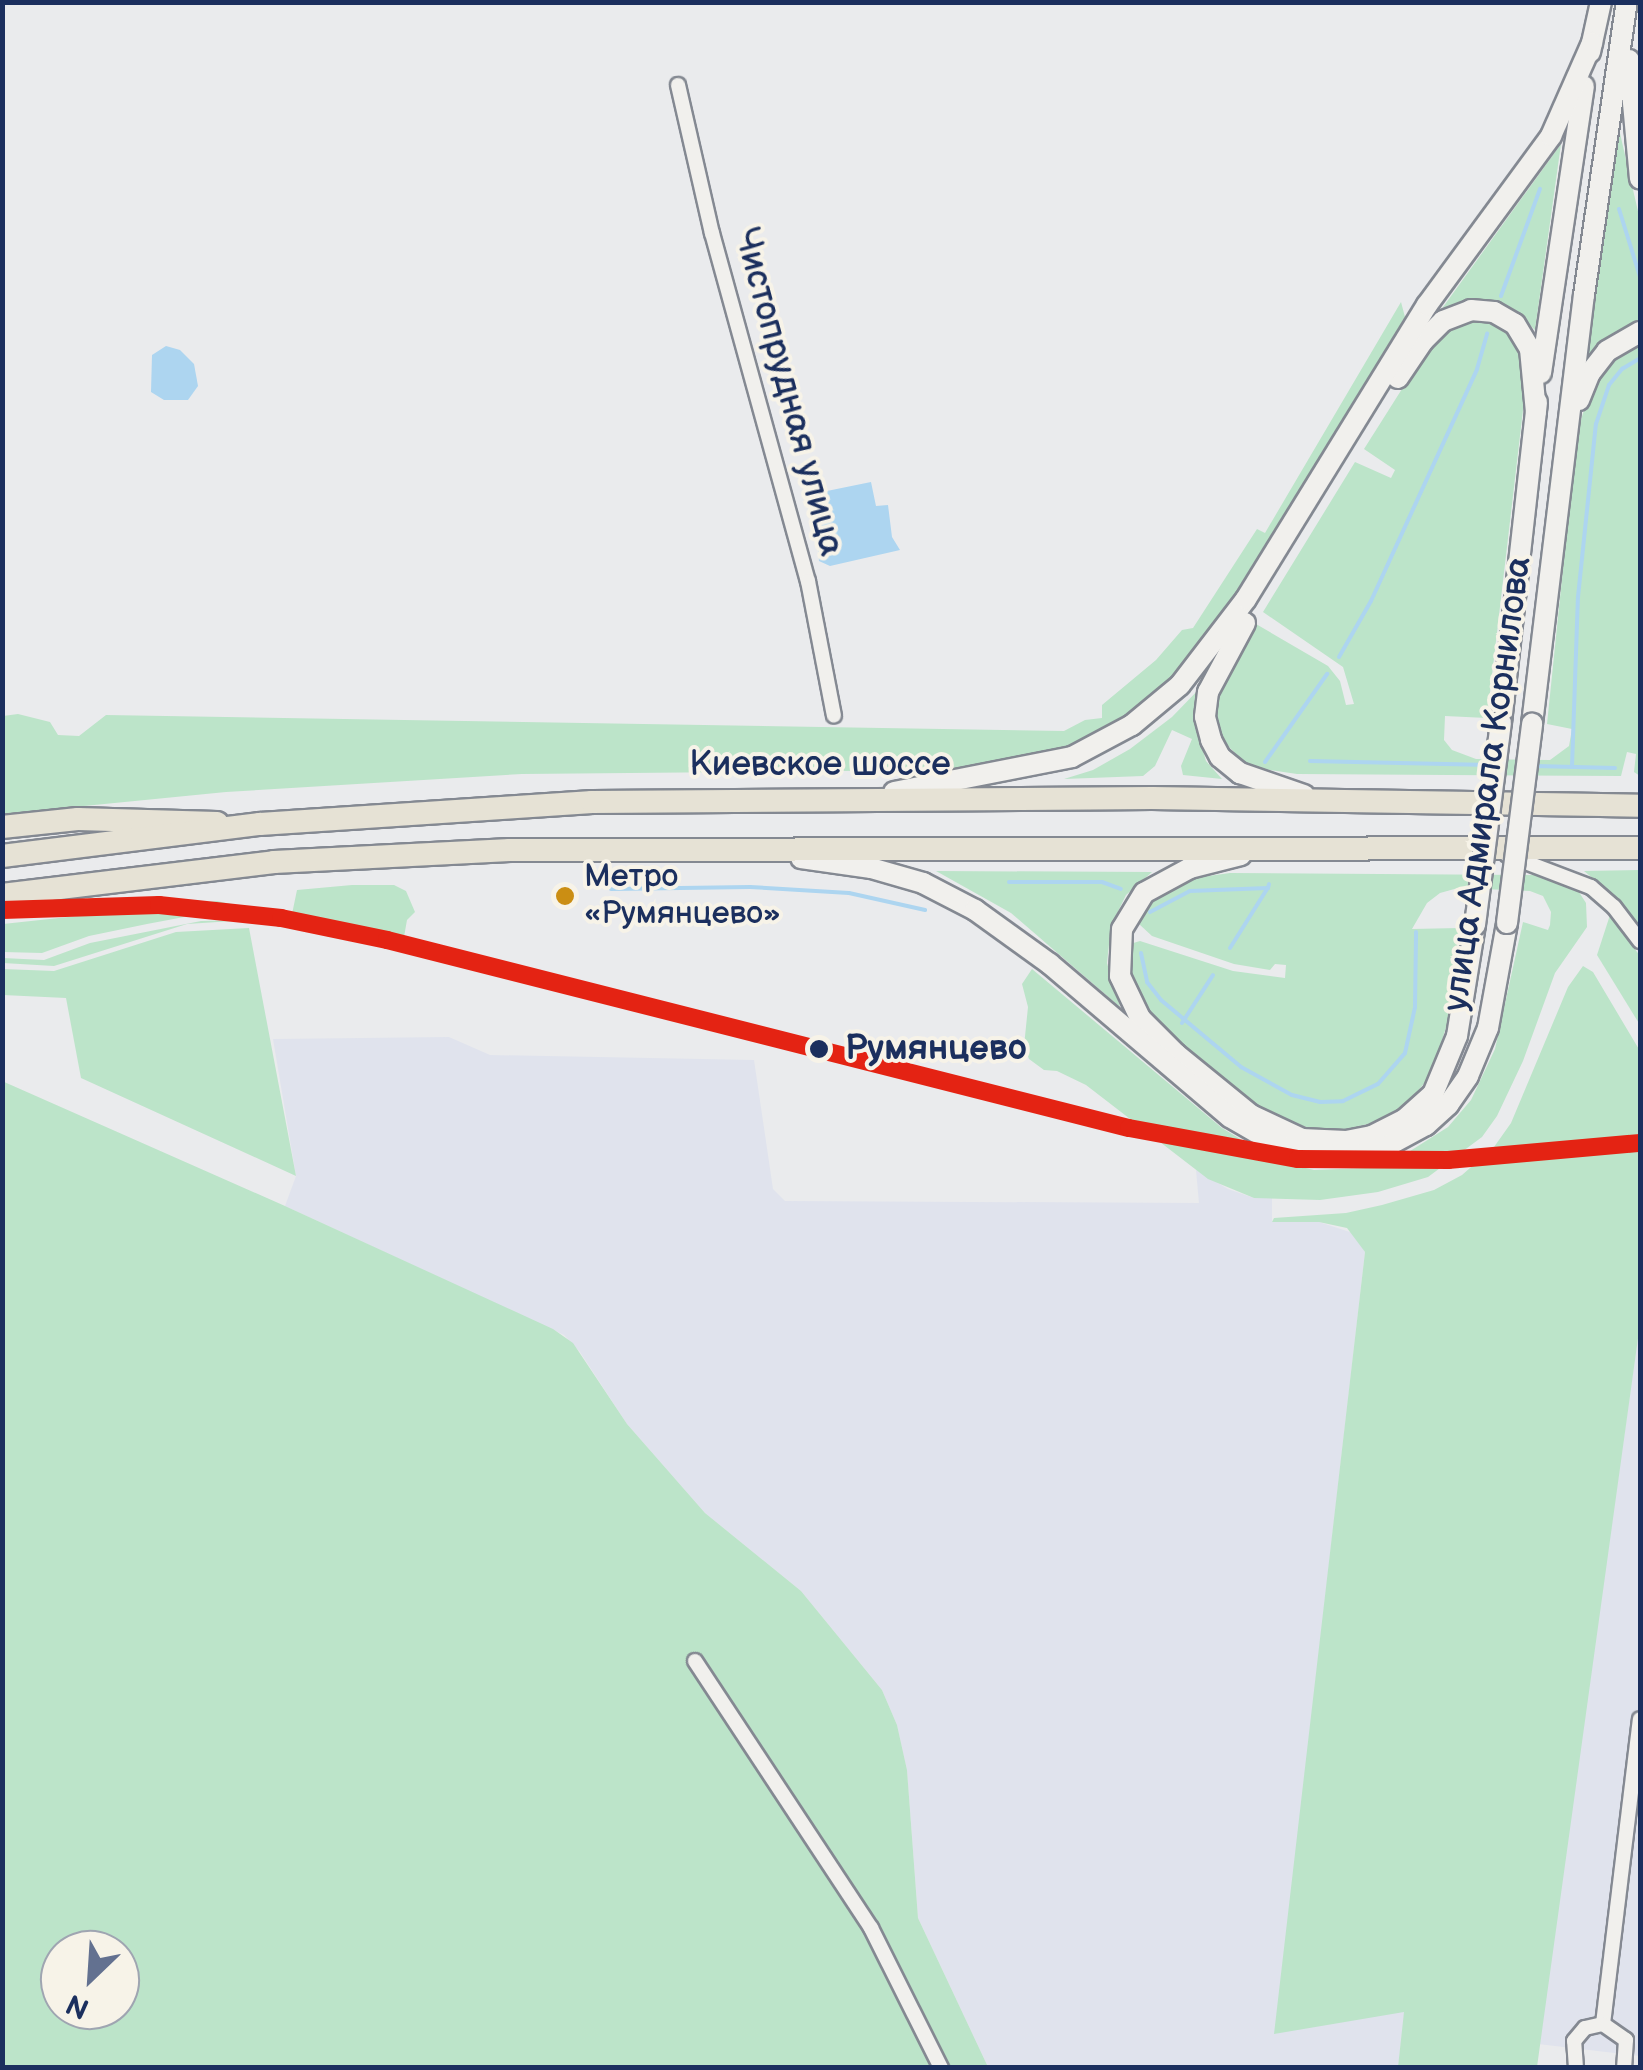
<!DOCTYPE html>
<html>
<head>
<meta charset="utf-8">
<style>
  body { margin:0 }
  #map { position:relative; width:1643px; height:2070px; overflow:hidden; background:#eaebed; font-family:"Balsamiq Sans",sans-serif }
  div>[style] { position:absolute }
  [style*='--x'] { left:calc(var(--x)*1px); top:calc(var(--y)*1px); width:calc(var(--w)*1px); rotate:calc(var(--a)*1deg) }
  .built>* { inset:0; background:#e0e3ed }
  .green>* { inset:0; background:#bce4c9 }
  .water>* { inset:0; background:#add5f0 }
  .stream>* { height:4px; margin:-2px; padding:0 2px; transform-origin:2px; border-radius:2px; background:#add5f0 }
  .roads { filter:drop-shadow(2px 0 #848992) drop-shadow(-2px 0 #848992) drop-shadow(0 2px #848992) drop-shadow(0 -2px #848992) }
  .minor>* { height:14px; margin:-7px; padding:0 7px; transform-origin:7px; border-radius:7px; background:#f1f0ed }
  .secondary>* { height:20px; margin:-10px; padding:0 10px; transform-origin:10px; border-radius:10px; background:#f1f0ed }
  .primary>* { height:22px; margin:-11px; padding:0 11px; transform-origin:11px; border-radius:11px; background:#e6e2d5 }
  .trunk>* { height:22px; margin:-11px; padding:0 11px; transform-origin:11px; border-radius:11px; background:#e6e2d5 }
  .bridges { filter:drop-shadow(2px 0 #848992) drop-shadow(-2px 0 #848992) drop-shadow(0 2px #848992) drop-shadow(0 -2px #848992) }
  .secondary-bridge>* { height:20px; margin:-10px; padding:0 10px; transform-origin:10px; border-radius:10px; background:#f1f0ed }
  .metro-1>* { height:18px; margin:-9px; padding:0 9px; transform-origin:9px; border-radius:9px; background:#e42313 }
  .dots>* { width:28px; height:28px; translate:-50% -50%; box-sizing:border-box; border:5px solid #f7f3e8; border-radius:50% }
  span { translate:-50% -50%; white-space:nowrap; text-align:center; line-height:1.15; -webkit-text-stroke:8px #f7f3e8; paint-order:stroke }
  .bus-label { font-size:32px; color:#1b2f5e }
  .left { translate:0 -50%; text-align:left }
  .street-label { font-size:35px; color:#1b2f5e }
  .stop-label { font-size:35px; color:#1b2f5e; font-weight:700 }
  .frame { position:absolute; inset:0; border:5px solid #1b2f5e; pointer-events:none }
  .north { position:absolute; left:40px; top:1930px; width:100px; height:100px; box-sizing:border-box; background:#f7f3e8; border:2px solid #9fa5b1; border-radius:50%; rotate:205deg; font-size:28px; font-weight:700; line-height:40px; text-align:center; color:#1b2f5e }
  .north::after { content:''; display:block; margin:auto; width:35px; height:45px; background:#637190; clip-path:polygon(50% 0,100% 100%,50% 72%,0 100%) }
</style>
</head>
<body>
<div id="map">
  <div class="built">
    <i style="clip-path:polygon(449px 1037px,490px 1055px,754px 1060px,773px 1189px,785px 1201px,1199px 1203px,1196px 1170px,1228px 1189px,1254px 1198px,1272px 1198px,1272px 1222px,1319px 1222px,1356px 1234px,1365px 1252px,1275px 2033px,1405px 2011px,1398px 2067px,988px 2067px,918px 1918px,907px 1770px,897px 1725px,882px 1690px,801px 1591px,705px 1513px,627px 1424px,580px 1352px,564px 1335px,285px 1206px,296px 1176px,273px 1039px)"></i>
    <i style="clip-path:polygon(1640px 1324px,1640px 2056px,1538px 2044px)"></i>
  </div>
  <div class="green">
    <i style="clip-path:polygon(1619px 129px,1640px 220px,1640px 322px,1614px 333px,1587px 358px)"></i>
    <i style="clip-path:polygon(1561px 144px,1535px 330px,1515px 310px,1491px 300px,1470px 299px,1438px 314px)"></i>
    <i style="clip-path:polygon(1401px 302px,1405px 317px,1238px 594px,1173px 679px,1146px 704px,1083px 741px,1027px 759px,943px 770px,522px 774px,226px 792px,3px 814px,3px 716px,18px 714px,50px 722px,58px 735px,79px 736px,106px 715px,1064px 731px,1085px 720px,1102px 718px,1102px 705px,1156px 660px,1182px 630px,1193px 628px,1257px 529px,1265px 533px)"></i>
    <i style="clip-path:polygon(1472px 320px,1492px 322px,1512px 337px,1523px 358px,1525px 393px,1487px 718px,1445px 716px,1444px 740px,1452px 750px,1476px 759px,1550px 760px,1569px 746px,1572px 729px,1547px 724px,1577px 433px,1587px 400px,1603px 371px,1614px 358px,1640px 342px,1640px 776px,1634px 772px,1636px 754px,1627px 752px,1621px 776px,1297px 774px,1249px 767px,1223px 741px,1215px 705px,1232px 663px,1256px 624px,1328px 666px,1340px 681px,1346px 705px,1354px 704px,1343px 667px,1263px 612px,1355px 462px,1391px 478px,1395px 470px,1364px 449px,1426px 351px,1448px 330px)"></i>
    <i style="clip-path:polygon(1202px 686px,1195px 724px,1206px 761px,1222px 779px,1183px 775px,1181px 766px,1192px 739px,1172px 730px,1155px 766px,1143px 776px,1064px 779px,1093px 770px,1130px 749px,1172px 717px)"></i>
    <i style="clip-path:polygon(1640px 870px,1640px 927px,1618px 899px,1584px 871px)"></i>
    <i style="clip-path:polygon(936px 871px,1152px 872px,1126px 895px,1111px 926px,1107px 963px,1120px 1007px,1011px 913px)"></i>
    <i style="clip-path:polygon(1230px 873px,1538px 875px,1577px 889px,1586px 903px,1587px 927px,1555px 973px,1523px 1061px,1497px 1116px,1482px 1137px,1428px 1177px,1378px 1192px,1320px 1200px,1254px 1198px,1208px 1179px,1086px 1085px,1057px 1071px,1044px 1070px,1029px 1059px,1024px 1046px,1028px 1007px,1022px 984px,1032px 969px,1222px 1128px,1277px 1161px,1314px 1170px,1365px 1168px,1407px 1153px,1448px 1127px,1471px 1100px,1495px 1049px,1523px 922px,1548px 930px,1550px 925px,1551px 912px,1543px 896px,1530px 891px,1458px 888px,1440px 893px,1427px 903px,1412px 929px,1459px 928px,1449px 1018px,1431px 1075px,1408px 1103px,1379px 1121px,1345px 1130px,1318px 1130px,1291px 1123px,1257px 1105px,1183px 1045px,1148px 1011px,1130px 974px,1130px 944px,1140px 941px,1233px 971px,1285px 978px,1286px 965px,1275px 964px,1270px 970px,1234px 964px,1152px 936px,1139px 924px,1144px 909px,1164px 891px,1194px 878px)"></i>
    <i style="clip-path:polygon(352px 885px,394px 885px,406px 891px,415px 912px,407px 920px,404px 937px,328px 937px,292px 914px,297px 890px)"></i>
    <i style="clip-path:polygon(217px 901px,240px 906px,245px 914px,200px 914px,147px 924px,89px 936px,42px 953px,3px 952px,3px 924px)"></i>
    <i style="clip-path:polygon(1610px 915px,1640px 956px,1640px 1025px,1597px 955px)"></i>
    <i style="clip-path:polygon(248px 920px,187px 924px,54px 966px,3px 963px,3px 958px,44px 960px,90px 943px,201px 921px)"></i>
    <i style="clip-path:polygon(249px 928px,296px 1176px,81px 1078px,66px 998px,3px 995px,3px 969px,54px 971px,176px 932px)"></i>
    <i style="clip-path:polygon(1583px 966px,1593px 972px,1640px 1051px,1640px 1324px,1537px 2067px,1398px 2067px,1404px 2012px,1274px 2034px,1365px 1252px,1347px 1228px,1319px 1222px,1272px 1222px,1274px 1218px,1346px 1213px,1382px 1205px,1434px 1190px,1462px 1175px,1494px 1147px,1511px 1123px,1568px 987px)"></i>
    <i style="clip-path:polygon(evenodd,2px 1081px,285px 1206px,553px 1329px,573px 1343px,627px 1424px,705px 1513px,801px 1591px,882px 1690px,897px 1725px,907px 1770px,918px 1918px,988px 2067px,3px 2067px,2px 1081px,60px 1950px,120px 1950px,120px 2010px,60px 2010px,60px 1950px)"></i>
  </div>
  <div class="water">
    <i style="clip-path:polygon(166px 346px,180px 350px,194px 364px,198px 386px,188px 400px,164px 400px,151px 392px,152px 355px)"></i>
    <i style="clip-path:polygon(871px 482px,876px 506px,888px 505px,892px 537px,900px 550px,830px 566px,819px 561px,814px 512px,822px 492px)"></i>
  </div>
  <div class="stream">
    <i style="--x:1619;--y:209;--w:71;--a:72.8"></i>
    <i style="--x:1501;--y:296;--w:114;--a:-70"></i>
    <i style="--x:1339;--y:657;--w:64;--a:-60.3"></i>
    <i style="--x:1371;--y:601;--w:255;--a:-65.4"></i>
    <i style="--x:1477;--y:369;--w:37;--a:-74"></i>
    <i style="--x:1310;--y:761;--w:180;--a:1.3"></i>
    <i style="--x:1265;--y:762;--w:108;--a:-54.8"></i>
    <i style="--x:1535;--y:766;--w:80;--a:1.4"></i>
    <i style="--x:1572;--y:767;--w:170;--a:-88"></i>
    <i style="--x:1578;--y:597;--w:174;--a:-84.1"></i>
    <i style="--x:1596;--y:424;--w:41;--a:-71.6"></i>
    <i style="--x:1609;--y:385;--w:21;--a:-51"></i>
    <i style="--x:1622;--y:369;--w:21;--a:-31"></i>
    <i style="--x:1009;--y:882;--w:93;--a:0"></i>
    <i style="--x:1102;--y:882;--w:20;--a:20"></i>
    <i style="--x:611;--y:889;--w:139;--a:-0.8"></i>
    <i style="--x:750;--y:887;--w:99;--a:3.5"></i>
    <i style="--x:849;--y:893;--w:78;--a:12.6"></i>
    <i style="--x:1150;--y:912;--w:45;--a:-27.7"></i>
    <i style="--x:1190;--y:891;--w:78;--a:-2.2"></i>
    <i style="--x:1268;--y:888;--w:4;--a:-76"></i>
    <i style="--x:1230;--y:948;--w:70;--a:-57.9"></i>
    <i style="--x:1141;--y:953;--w:30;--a:78"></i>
    <i style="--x:1147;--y:982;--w:23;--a:52"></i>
    <i style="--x:1161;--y:1000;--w:104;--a:39.9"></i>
    <i style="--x:1241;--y:1067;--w:58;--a:28.8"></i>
    <i style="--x:1292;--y:1095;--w:29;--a:14"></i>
    <i style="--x:1320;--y:1102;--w:23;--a:-2"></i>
    <i style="--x:1343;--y:1101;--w:39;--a:-26"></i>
    <i style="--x:1378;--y:1084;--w:41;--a:-48.9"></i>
    <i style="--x:1405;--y:1053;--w:47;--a:-77.7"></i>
    <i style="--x:1415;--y:1007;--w:75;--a:-89.2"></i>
    <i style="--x:1182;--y:1023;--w:57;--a:-57.1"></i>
  </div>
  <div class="roads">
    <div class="minor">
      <i style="--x:678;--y:85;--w:152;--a:77.1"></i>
      <i style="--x:712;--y:233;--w:361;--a:74.6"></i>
      <i style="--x:808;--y:581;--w:137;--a:79.1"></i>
      <i style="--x:1507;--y:855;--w:90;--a:20.9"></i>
      <i style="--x:1591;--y:887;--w:30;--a:41"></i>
      <i style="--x:1614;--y:907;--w:43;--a:52.6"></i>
      <i style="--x:695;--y:1661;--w:320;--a:56.6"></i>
      <i style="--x:871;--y:1928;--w:157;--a:63.4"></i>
      <i style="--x:1603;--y:2024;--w:307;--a:-83.1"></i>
      <i style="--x:1576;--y:2068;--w:27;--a:-94"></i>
      <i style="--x:1574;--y:2041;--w:17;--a:-50"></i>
      <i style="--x:1585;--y:2028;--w:18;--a:-13"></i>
      <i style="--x:1603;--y:2024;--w:28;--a:35"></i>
      <i style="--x:1626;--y:2040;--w:28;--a:94"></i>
    </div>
    <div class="secondary">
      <i style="--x:1590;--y:52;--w:51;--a:-77.6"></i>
      <i style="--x:1629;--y:60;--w:119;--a:84.7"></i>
      <i style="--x:1541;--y:373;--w:290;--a:-81.5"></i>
      <i style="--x:1398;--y:378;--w:45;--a:-56"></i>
      <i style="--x:1423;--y:341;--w:28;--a:-45"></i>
      <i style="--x:1443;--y:321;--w:30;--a:-21"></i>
      <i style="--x:1471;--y:310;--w:23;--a:5"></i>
      <i style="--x:1494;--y:312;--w:24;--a:30"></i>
      <i style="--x:1515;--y:324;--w:29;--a:59"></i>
      <i style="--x:1530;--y:349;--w:63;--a:84.6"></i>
      <i style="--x:1579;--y:400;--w:29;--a:-68"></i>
      <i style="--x:1590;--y:373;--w:28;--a:-52"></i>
      <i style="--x:1607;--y:351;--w:38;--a:-30"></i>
      <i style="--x:1245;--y:623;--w:78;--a:118.2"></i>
      <i style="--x:1208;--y:692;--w:25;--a:97"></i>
      <i style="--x:1205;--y:717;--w:24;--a:75"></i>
      <i style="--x:1211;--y:740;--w:19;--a:62"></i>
      <i style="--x:1220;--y:757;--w:26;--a:39"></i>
      <i style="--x:1240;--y:773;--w:68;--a:19"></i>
      <i style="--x:1501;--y:723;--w:323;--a:-83.6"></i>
      <i style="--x:1532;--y:724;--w:432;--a:-83.1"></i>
      <i style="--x:1584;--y:295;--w:296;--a:-81.7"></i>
      <i style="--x:894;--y:792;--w:181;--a:-11.1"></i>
      <i style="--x:1072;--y:757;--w:68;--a:-28.1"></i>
      <i style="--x:1132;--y:725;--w:62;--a:-39.8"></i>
      <i style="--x:1180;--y:685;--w:108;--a:-52.5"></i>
      <i style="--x:1246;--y:599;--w:345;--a:-58.4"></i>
      <i style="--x:1427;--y:305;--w:210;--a:-53.7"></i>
      <i style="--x:1551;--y:136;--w:102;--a:-66.2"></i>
      <i style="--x:1241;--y:855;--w:53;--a:165.7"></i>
      <i style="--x:1190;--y:868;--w:52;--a:151.5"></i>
      <i style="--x:1144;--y:893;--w:42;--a:121.4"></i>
      <i style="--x:1122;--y:929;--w:47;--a:92.4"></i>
      <i style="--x:1120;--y:976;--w:47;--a:64.5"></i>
      <i style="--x:1140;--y:1018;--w:51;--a:45"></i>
      <i style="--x:1176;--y:1054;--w:97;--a:39.1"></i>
      <i style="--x:1251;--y:1115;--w:56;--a:25.2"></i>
      <i style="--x:1302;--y:1139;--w:44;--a:2.6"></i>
      <i style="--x:1346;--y:1141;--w:26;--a:-11"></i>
      <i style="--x:1372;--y:1136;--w:36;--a:-27"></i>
      <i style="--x:1404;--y:1120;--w:39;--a:-42"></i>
      <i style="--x:1433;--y:1094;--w:63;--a:-67.5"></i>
      <i style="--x:1457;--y:1036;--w:112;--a:-80.8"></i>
      <i style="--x:801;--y:858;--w:71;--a:8.1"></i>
      <i style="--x:871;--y:868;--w:54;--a:16.1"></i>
      <i style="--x:923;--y:883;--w:59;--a:27.4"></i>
      <i style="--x:975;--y:910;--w:92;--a:35.8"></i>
      <i style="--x:1050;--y:964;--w:236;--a:40.4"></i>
      <i style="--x:1230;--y:1117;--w:60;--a:30"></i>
      <i style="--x:1282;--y:1147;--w:35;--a:13"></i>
      <i style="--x:1316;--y:1155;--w:46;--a:-1.2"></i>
      <i style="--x:1362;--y:1154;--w:28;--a:-18"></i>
      <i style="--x:1389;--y:1145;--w:42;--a:-28.4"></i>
      <i style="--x:1426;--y:1125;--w:30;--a:-42"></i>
      <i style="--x:1448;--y:1105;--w:35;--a:-55"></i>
      <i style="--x:1468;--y:1076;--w:52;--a:-67.4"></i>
      <i style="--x:1488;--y:1028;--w:107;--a:-79.7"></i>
    </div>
    <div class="primary">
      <i style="--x:2;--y:827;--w:76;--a:-6"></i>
      <i style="--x:78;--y:819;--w:139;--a:1.6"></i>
    </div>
    <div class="trunk">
      <i style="--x:2;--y:856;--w:260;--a:-7.1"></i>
      <i style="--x:260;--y:824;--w:333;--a:-3.8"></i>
      <i style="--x:592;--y:802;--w:560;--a:-0.41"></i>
      <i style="--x:1152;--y:798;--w:488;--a:0.9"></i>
      <i style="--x:2;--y:895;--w:274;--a:-6.9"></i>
      <i style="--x:274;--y:862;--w:236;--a:-2.9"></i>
      <i style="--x:510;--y:850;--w:1130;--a:-0.1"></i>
    </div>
  </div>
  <div class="bridges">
    <div class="secondary-bridge">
      <i style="--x:1507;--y:923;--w:201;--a:-82.8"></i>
      <i style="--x:1475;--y:925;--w:204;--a:-82.7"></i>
    </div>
  </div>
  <div class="metro-1">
    <i style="--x:2;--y:910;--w:157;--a:-1.8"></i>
    <i style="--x:159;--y:905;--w:123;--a:6.1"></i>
    <i style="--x:281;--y:918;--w:108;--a:11.7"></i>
    <i style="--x:387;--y:940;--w:765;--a:14.22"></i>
    <i style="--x:1129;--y:1128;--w:172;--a:10.4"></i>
    <i style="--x:1298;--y:1159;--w:150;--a:0.4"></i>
    <i style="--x:1448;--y:1160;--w:193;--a:-5.1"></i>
  </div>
  <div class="dots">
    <i style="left:565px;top:896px;background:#cb8e13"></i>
    <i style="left:819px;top:1049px;background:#1b2f5e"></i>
  </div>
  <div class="bus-label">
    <span class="left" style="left:584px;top:896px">Метро<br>«Румянцево»</span>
  </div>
  <div class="street-label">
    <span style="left:788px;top:392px;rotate:75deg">Чистопрудная улица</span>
    <span style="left:820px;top:765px">Киевское шоссе</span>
    <span style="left:1488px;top:784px;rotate:-82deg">улица Адмирала Корнилова</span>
  </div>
  <div class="stop-label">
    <span class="left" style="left:845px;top:1049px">Румянцево</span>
  </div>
  <div class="frame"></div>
  <div class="north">N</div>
</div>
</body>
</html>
